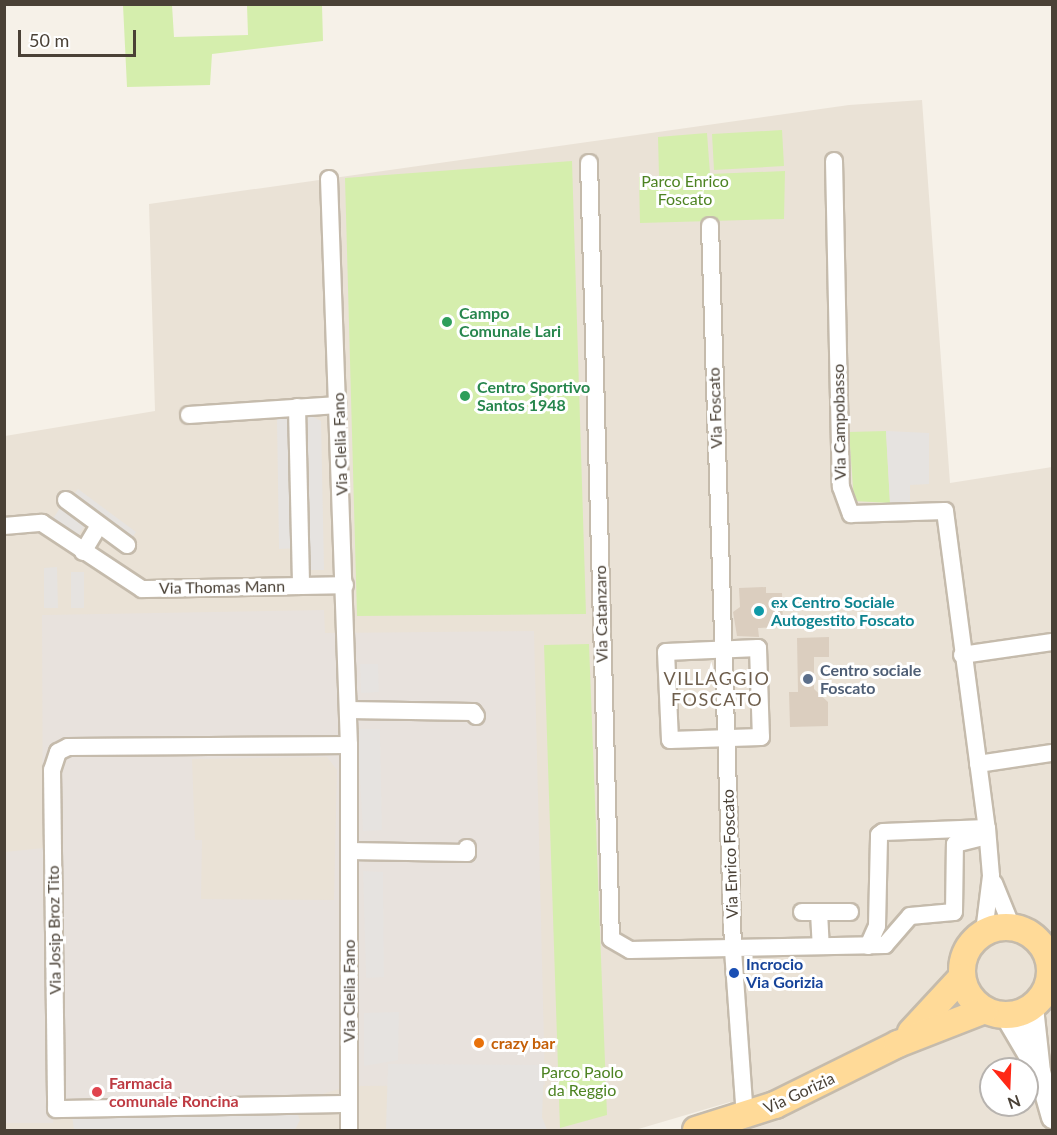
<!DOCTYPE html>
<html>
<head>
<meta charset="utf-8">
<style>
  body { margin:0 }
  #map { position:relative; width:1057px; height:1135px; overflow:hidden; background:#f6f1e8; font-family:Lato,sans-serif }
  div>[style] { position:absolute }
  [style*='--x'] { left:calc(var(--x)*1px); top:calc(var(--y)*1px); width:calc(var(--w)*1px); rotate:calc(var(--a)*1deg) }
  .residential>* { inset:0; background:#eae2d6 }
  .industrial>* { inset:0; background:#e8e2dd }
  .green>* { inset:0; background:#d5eead }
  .parking>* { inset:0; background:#e6e3e0 }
  .building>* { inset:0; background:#dbcebf }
  .roads { filter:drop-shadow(2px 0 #c5bbac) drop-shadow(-2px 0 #c5bbac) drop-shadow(0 2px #c5bbac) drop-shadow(0 -2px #c5bbac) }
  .minor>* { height:16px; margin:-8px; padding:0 8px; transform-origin:8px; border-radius:8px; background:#fff }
  .tertiary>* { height:21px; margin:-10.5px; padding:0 10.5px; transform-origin:10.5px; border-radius:10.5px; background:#fff }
  .primary>* { height:26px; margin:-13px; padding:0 13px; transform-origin:13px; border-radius:13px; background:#ffda98 }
  .primary>.ring { margin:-13px; padding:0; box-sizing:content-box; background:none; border:26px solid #ffda98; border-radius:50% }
  .dots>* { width:16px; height:16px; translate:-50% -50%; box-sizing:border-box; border:3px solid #fff; border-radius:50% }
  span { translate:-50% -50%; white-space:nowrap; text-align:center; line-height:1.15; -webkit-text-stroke:6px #fff; paint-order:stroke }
  .park-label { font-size:16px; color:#4d8322 }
  .leisure-label { font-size:16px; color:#27864d; font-weight:700 }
  .left { translate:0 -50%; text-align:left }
  .street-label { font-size:16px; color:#4a4136 }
  .culture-label { font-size:16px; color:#0d838f; font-weight:700 }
  .service-label { font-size:16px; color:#4e5e75; font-weight:700 }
  .transit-label { font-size:16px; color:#164399; font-weight:700 }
  .food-label { font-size:16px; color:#c56008; font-weight:700 }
  .health-label { font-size:16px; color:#be3a42; font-weight:700 }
  .neighbourhood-label { font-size:18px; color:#6e5e4c; letter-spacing:1.5px }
  .frame { position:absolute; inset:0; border:6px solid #4a4136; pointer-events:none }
  .north { position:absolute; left:979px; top:1057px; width:60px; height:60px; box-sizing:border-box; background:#fff; border:2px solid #b7b3af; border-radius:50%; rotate:161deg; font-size:16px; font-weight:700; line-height:24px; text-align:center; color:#4a4136 }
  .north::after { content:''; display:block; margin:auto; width:21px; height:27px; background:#ff2816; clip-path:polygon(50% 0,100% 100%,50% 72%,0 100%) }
  .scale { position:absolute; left:18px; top:30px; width:118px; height:27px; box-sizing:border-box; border:3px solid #4a4136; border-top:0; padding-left:8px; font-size:18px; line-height:21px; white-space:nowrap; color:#4a4136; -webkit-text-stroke:4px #fff; paint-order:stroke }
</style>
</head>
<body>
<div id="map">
  <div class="residential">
    <i style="clip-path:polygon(evenodd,922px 100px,950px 483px,1052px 467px,1052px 1130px,736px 1130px,730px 1102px,635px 1130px,5px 1130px,5px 436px,155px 411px,149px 204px,849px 105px,922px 100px,991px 1069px,1027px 1069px,1027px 1105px,991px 1105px,991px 1069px)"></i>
  </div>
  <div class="industrial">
    <i style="clip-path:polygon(evenodd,324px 610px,325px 633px,534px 631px,545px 1085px,349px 1086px,293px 1103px,56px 1110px,53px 1123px,5px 1123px,5px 852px,43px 848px,42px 615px,324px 610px,327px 757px,337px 770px,334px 900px,201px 899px,202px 840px,195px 840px,192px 759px,327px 757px)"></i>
  </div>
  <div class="green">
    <i style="clip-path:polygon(123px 5px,172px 5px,174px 37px,248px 35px,247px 5px,322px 5px,323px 41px,212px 54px,210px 85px,127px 87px)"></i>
    <i style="clip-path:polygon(782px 130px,784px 166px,714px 170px,712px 134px)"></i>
    <i style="clip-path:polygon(707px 133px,710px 174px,785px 171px,784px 219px,640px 223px,639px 177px,659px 176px,658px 137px)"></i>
    <i style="clip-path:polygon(572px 161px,586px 614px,357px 616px,345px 178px)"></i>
    <i style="clip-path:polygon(886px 431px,890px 503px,854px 501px,849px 432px)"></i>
    <i style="clip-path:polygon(589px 644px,607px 1115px,560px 1128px,544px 645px)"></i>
  </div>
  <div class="parking">
    <i style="clip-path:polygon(307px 414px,321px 421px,324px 570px,300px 570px,300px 548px,279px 549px,277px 417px)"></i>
    <i style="clip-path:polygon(886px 431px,929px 433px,929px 484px,910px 485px,910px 503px,890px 503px)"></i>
    <i style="clip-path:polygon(78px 489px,136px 532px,130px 541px,72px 497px)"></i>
    <i style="clip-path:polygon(60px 508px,84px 527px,76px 538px,52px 520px)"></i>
    <i style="clip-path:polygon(57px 567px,58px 608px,44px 608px,44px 568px)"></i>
    <i style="clip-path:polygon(71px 572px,84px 572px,84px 608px,71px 608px)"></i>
    <i style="clip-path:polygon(360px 664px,378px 664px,379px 692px,361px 693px)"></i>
    <i style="clip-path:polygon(357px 729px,380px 729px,382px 830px,363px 831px)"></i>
    <i style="clip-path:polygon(363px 871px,383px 872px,384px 977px,366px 978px)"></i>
    <i style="clip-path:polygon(399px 1012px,398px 1060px,364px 1066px,364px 1013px)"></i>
    <i style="clip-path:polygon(388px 1064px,544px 1065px,542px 1117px,547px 1130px,386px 1130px)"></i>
    <i style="clip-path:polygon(293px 1103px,300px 1120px,295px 1130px,74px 1130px,71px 1109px)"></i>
  </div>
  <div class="building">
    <i style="clip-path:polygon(766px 587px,766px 593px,782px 593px,783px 627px,758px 628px,759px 637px,737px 636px,733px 612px,740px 607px,739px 588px)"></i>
    <i style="clip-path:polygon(829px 637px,829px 657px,814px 657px,814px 689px,828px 702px,828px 726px,790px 727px,789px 692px,798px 692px,797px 638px)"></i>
  </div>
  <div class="roads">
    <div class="minor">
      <i style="--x:834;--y:161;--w:326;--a:88.8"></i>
      <i style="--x:841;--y:487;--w:29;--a:70"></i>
      <i style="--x:851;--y:514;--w:94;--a:-1.8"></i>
      <i style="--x:945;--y:511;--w:320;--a:82.5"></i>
      <i style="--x:987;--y:828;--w:48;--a:85.2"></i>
      <i style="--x:991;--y:876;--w:56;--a:97.1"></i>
      <i style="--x:589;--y:163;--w:776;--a:88.38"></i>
      <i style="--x:611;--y:939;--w:22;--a:30"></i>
      <i style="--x:630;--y:950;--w:255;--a:-1.1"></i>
      <i style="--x:885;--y:945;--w:38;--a:-49"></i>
      <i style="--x:910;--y:916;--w:44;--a:-5.2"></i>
      <i style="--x:954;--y:912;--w:68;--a:-89.2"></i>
      <i style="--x:955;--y:844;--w:33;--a:-14"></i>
      <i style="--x:329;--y:179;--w:566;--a:87.98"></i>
      <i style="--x:349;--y:745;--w:385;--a:90"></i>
      <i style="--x:710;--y:226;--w:724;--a:88.18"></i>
      <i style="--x:733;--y:950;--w:167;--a:85.9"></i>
      <i style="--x:297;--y:407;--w:179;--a:88.7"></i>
      <i style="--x:189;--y:415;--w:149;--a:-3.8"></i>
      <i style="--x:66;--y:500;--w:76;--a:36.4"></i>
      <i style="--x:4;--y:526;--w:38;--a:-5"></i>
      <i style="--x:42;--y:523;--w:120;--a:33.4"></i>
      <i style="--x:142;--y:589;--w:203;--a:-1.1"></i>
      <i style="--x:83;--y:552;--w:31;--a:-59"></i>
      <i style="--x:758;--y:648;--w:89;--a:88.1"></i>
      <i style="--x:761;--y:737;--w:91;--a:178.1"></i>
      <i style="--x:670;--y:740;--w:88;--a:-92.6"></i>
      <i style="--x:666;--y:652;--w:92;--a:-2.5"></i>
      <i style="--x:962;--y:655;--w:91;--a:-8.2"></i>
      <i style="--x:348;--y:710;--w:125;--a:0.9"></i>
      <i style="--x:473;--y:712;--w:5;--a:53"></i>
      <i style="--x:349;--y:745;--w:281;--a:179.6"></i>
      <i style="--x:68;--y:747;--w:11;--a:153"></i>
      <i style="--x:58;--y:752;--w:19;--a:108"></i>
      <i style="--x:52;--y:770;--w:339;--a:89.3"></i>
      <i style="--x:56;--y:1109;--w:293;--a:-1"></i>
      <i style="--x:978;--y:764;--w:75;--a:-8.5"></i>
      <i style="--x:349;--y:851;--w:118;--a:1"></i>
      <i style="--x:467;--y:853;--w:5;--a:-90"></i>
      <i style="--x:994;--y:883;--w:48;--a:67.8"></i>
      <i style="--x:802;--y:912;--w:48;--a:0"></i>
      <i style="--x:819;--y:912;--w:34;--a:87"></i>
      <i style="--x:868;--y:946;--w:22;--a:-66"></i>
      <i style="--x:877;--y:926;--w:91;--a:-88.7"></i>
      <i style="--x:879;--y:835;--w:5;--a:-37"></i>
      <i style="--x:883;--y:832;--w:104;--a:-2.2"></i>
    </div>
    <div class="tertiary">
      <i style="--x:1032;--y:1007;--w:64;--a:83.8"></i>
      <i style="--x:1039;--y:1071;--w:48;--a:74.2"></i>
      <i style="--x:1006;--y:1016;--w:57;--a:59.4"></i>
    </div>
    <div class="primary">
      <i class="ring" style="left:962px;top:927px;width:62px;height:62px"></i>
      <i style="--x:911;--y:1032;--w:75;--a:-47.2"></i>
      <i style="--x:696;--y:1130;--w:83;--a:-17.6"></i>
      <i style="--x:775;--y:1105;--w:137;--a:-26.4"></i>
      <i style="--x:898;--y:1044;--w:93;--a:-21.3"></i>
    </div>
  </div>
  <div class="dots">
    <i style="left:447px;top:322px;background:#2e9e5b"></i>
    <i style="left:465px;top:396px;background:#2e9e5b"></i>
    <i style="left:759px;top:611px;background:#0f9aa8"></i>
    <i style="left:808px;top:679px;background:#5c6f8a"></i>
    <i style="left:734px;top:973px;background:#1a4fb4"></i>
    <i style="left:479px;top:1043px;background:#e8710a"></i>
    <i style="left:97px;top:1092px;background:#e0444e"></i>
  </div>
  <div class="park-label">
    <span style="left:685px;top:190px">Parco Enrico<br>Foscato</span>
    <span style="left:582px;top:1081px">Parco Paolo<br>da Reggio</span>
  </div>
  <div class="leisure-label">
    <span class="left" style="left:459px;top:322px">Campo<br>Comunale Lari</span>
    <span class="left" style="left:477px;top:396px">Centro Sportivo<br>Santos 1948</span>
  </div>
  <div class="street-label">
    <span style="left:715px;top:408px;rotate:-92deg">Via Foscato</span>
    <span style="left:839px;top:422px;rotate:-91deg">Via Campobasso</span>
    <span style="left:340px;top:444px;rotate:-92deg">Via Clelia Fano</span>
    <span style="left:222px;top:587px;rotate:-1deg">Via Thomas Mann</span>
    <span style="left:601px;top:614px;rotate:-91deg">Via Catanzaro</span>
    <span style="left:730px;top:854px;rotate:-92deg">Via Enrico Foscato</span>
    <span style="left:54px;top:930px;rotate:-91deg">Via Josip Broz Tito</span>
    <span style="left:349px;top:991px;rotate:-90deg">Via Clelia Fano</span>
    <span style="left:799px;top:1093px;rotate:-25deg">Via Gorizia</span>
  </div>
  <div class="culture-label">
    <span class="left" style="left:771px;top:611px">ex Centro Sociale<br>Autogestito Foscato</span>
  </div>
  <div class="service-label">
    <span class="left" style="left:820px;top:679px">Centro sociale<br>Foscato</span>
  </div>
  <div class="transit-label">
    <span class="left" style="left:746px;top:973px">Incrocio<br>Via Gorizia</span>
  </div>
  <div class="food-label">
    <span class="left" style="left:491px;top:1043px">crazy bar</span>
  </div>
  <div class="health-label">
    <span class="left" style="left:109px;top:1092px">Farmacia<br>comunale Roncina</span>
  </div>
  <div class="neighbourhood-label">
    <span style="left:717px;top:689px">VILLAGGIO<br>FOSCATO</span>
  </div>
  <div class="frame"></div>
  <div class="north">N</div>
  <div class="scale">50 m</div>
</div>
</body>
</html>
